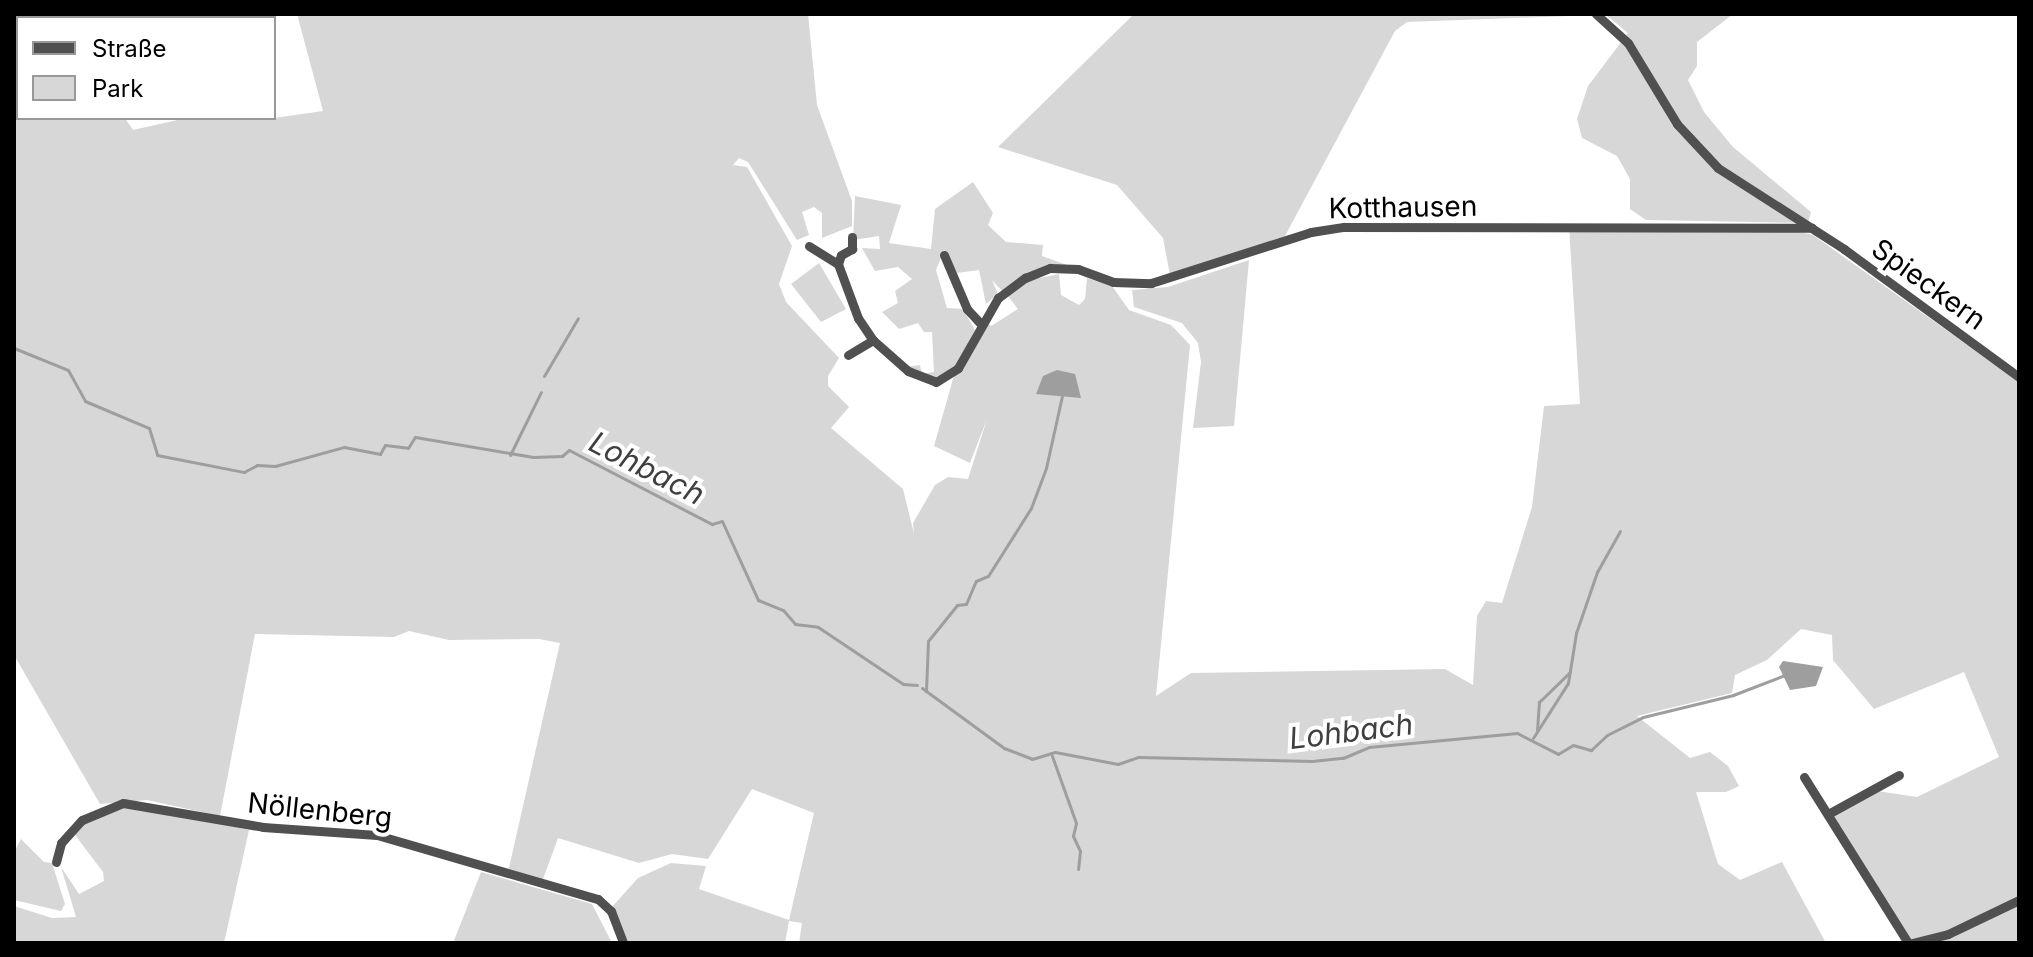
<!DOCTYPE html>
<html>
<head>
<meta charset="utf-8">
<style>
  body { margin:0 }
  #map { position:relative; width:2033px; height:957px; overflow:hidden; background:#fff; font-family:Inter,sans-serif }
  div>[style] { position:absolute }
  [style*='--x'] { left:calc(var(--x)*1px); top:calc(var(--y)*1px); width:calc(var(--w)*1px); rotate:calc(var(--a)*1deg) }
  .green>* { inset:0; background:#d7d7d7 }
  .water>* { inset:0; background:#9e9e9e }
  .stream>* { height:3px; margin:-1.5px; padding:0 1.5px; transform-origin:1.5px; border-radius:1.5px; background:#9e9e9e }
  .street>* { height:9px; margin:-4.5px; padding:0 4.5px; transform-origin:4.5px; border-radius:4.5px; background:#505050 }
  span { translate:-50% -50%; white-space:nowrap; text-align:center; line-height:1.15; -webkit-text-stroke:8px #fff; paint-order:stroke }
  .street-label { font-size:28px; color:#000 }
  .water-label { font-size:30px; color:#3f3f3f; font-style:italic }
  .frame { position:absolute; inset:0; border:16px solid #000; pointer-events:none }
  .legend { position:absolute; left:16px; top:16px; width:260px; height:104px; box-sizing:border-box; background:#fff; border:2px solid #999; margin:0; padding:10px 14px; list-style:none; font-size:24px; color:#000 }
  .legend li { display:flex; align-items:center; gap:16px; height:40px }
  .legend b { width:40px; border:2px solid #999 }
</style>
</head>
<body>
<div id="map">
  <div class="green">
    <i style="clip-path:polygon(14px 14px,89px 18px,18px 18px,18px 118px,125px 118px,133px 130px,182px 119px,274px 118px,323px 111px,297px 14px,808px 14px,817px 105px,852px 201px,852px 226px,822px 238px,822px 213px,814px 207px,802px 212px,809px 235px,797px 240px,748px 162px,739px 158px,733px 165px,747px 167px,792px 246px,779px 284px,786px 302px,839px 358px,828px 376px,828px 386px,849px 407px,831px 428px,903px 489px,914px 534px,913px 523px,935px 485px,948px 477px,968px 479px,987px 419px,970px 463px,934px 446px,953px 379px,985px 321px,991px 326px,1018px 309px,1008px 296px,1030px 280px,1059px 274px,1061px 295px,1079px 305px,1085px 299px,1087px 278px,1112px 286px,1129px 310px,1171px 325px,1190px 345px,1156px 696px,1191px 673px,1445px 669px,1473px 685px,1477px 616px,1486px 601px,1502px 603px,1532px 507px,1544px 406px,1580px 404px,1569px 226px,1792px 230px,1813px 235px,2019px 382px,2019px 943px,1908px 943px,1828px 814px,1871px 790px,1917px 797px,1999px 757px,1964px 672px,1874px 709px,1833px 660px,1832px 635px,1801px 629px,1767px 660px,1735px 675px,1732px 693px,1637px 716px,1690px 758px,1710px 752px,1728px 766px,1739px 786px,1726px 792px,1696px 792px,1718px 864px,1740px 880px,1782px 862px,1826px 943px,799px 943px,802px 923px,789px 921px,785px 943px,622px 943px,611px 908px,638px 878px,671px 863px,706px 866px,699px 889px,789px 920px,814px 813px,752px 789px,708px 859px,672px 854px,639px 863px,558px 838px,542px 882px,508px 872px,560px 643px,539px 639px,449px 640px,409px 631px,394px 637px,255px 634px,220px 816px,147px 800px,100px 804px,14px 655px)"></i>
    <i style="clip-path:polygon(1134px 14px,1594px 14px,1596px 15px,1407px 22px,1395px 31px,1285px 236px,1170px 275px,1163px 238px,1117px 185px,998px 147px)"></i>
    <i style="clip-path:polygon(1605px 14px,1733px 14px,1697px 42px,1697px 66px,1688px 80px,1704px 112px,1733px 147px,1811px 212px,1808px 223px,1646px 220px,1630px 209px,1630px 179px,1617px 156px,1582px 138px,1577px 119px,1588px 86px,1628px 33px)"></i>
    <i style="clip-path:polygon(973px 182px,993px 213px,988px 225px,1006px 242px,1043px 245px,1042px 256px,1067px 265px,1038px 269px,1002px 291px,992px 280px,998px 294px,986px 304px,979px 270px,957px 273px,944px 250px,936px 270px,947px 308px,963px 309px,975px 330px,954px 370px,932px 379px,905px 367px,920px 365px,922px 374px,934px 372px,932px 332px,924px 332px,918px 323px,899px 329px,882px 312px,898px 303px,895px 291px,912px 279px,898px 267px,875px 271px,862px 248px,880px 249px,879px 236px,853px 240px,855px 196px,901px 205px,889px 243px,931px 249px,935px 209px)"></i>
    <i style="clip-path:polygon(1249px 260px,1234px 426px,1193px 428px,1201px 362px,1198px 343px,1182px 323px,1134px 307px,1132px 290px,1168px 287px)"></i>
    <i style="clip-path:polygon(819px 263px,846px 309px,821px 322px,791px 284px)"></i>
    <i style="clip-path:polygon(120px 808px,155px 809px,249px 830px,224px 943px,14px 943px,14px 906px,52px 918px,76px 917px,61px 867px,79px 894px,104px 881px,103px 872px,75px 835px,88px 820px)"></i>
    <i style="clip-path:polygon(21px 839px,44px 862px,52px 863px,65px 904px,61px 911px,14px 900px,14px 852px)"></i>
    <i style="clip-path:polygon(481px 872px,592px 904px,612px 943px,453px 943px)"></i>
  </div>
  <div class="water">
    <i style="clip-path:polygon(1057px 370px,1075px 374px,1081px 398px,1036px 394px,1043px 376px)"></i>
    <i style="clip-path:polygon(1783px 661px,1823px 667px,1816px 686px,1790px 690px,1779px 667px)"></i>
  </div>
  <div class="stream">
    <i style="--x:14;--y:348;--w:58;--a:22.2"></i>
    <i style="--x:68;--y:370;--w:35;--a:61"></i>
    <i style="--x:85;--y:401;--w:69;--a:22.9"></i>
    <i style="--x:149;--y:428;--w:28;--a:73"></i>
    <i style="--x:157;--y:455;--w:89;--a:11.1"></i>
    <i style="--x:244;--y:472;--w:15;--a:-28"></i>
    <i style="--x:257;--y:465;--w:18;--a:3"></i>
    <i style="--x:275;--y:466;--w:72;--a:-15.4"></i>
    <i style="--x:344;--y:447;--w:37;--a:11"></i>
    <i style="--x:380;--y:454;--w:10;--a:-61"></i>
    <i style="--x:385;--y:445;--w:23;--a:7"></i>
    <i style="--x:408;--y:448;--w:13;--a:-58"></i>
    <i style="--x:415;--y:437;--w:120;--a:9.6"></i>
    <i style="--x:533;--y:457;--w:29;--a:-2"></i>
    <i style="--x:562;--y:456;--w:9;--a:-41"></i>
    <i style="--x:569;--y:450;--w:161;--a:27.4"></i>
    <i style="--x:712;--y:524;--w:10;--a:-17"></i>
    <i style="--x:722;--y:521;--w:87;--a:65.5"></i>
    <i style="--x:758;--y:600;--w:27;--a:22"></i>
    <i style="--x:783;--y:610;--w:18;--a:49"></i>
    <i style="--x:795;--y:624;--w:23;--a:7"></i>
    <i style="--x:818;--y:627;--w:102;--a:33.8"></i>
    <i style="--x:903;--y:684;--w:14;--a:4"></i>
    <i style="--x:544;--y:376;--w:67;--a:-59.6"></i>
    <i style="--x:510;--y:455;--w:70;--a:-63.8"></i>
    <i style="--x:922;--y:688;--w:102;--a:36.2"></i>
    <i style="--x:1004;--y:748;--w:30;--a:21"></i>
    <i style="--x:1032;--y:759;--w:24;--a:-17"></i>
    <i style="--x:1055;--y:752;--w:64;--a:10.8"></i>
    <i style="--x:1118;--y:764;--w:21;--a:-19"></i>
    <i style="--x:1138;--y:757;--w:174;--a:1.3"></i>
    <i style="--x:1312;--y:761;--w:31;--a:-6"></i>
    <i style="--x:1343;--y:758;--w:28;--a:-23"></i>
    <i style="--x:1369;--y:747;--w:149;--a:-5.4"></i>
    <i style="--x:1517;--y:733;--w:46;--a:27.1"></i>
    <i style="--x:1558;--y:754;--w:17;--a:-31"></i>
    <i style="--x:1573;--y:745;--w:19;--a:16"></i>
    <i style="--x:1591;--y:750;--w:22;--a:-43"></i>
    <i style="--x:1607;--y:735;--w:40;--a:-26.6"></i>
    <i style="--x:1643;--y:717;--w:93;--a:-13.7"></i>
    <i style="--x:1733;--y:695;--w:56;--a:-21"></i>
    <i style="--x:926;--y:691;--w:50;--a:-87.7"></i>
    <i style="--x:928;--y:641;--w:46;--a:-51.1"></i>
    <i style="--x:957;--y:605;--w:9;--a:-6"></i>
    <i style="--x:966;--y:604;--w:25;--a:-67"></i>
    <i style="--x:976;--y:581;--w:13;--a:-23"></i>
    <i style="--x:988;--y:576;--w:80;--a:-57.7"></i>
    <i style="--x:1031;--y:508;--w:43;--a:-69.4"></i>
    <i style="--x:1046;--y:468;--w:74;--a:-77.5"></i>
    <i style="--x:1537;--y:730;--w:28;--a:-86"></i>
    <i style="--x:1539;--y:702;--w:43;--a:-44.1"></i>
    <i style="--x:1533;--y:738;--w:65;--a:-57.5"></i>
    <i style="--x:1568;--y:683;--w:51;--a:-80.9"></i>
    <i style="--x:1576;--y:633;--w:65;--a:-71"></i>
    <i style="--x:1597;--y:572;--w:47;--a:-60.7"></i>
    <i style="--x:1052;--y:756;--w:71;--a:70.3"></i>
    <i style="--x:1076;--y:823;--w:13;--a:103"></i>
    <i style="--x:1073;--y:836;--w:17;--a:65"></i>
    <i style="--x:1080;--y:851;--w:18;--a:96"></i>
  </div>
  <div class="street">
    <i style="--x:1596;--y:14;--w:43;--a:42.2"></i>
    <i style="--x:1628;--y:43;--w:95;--a:58.8"></i>
    <i style="--x:1677;--y:124;--w:60;--a:47"></i>
    <i style="--x:1718;--y:168;--w:150;--a:32.7"></i>
    <i style="--x:1844;--y:249;--w:217;--a:36.2"></i>
    <i style="--x:809;--y:246;--w:34;--a:32"></i>
    <i style="--x:838;--y:264;--w:58;--a:69.7"></i>
    <i style="--x:858;--y:318;--w:27;--a:56"></i>
    <i style="--x:873;--y:340;--w:47;--a:41.5"></i>
    <i style="--x:908;--y:371;--w:30;--a:21"></i>
    <i style="--x:936;--y:382;--w:26;--a:-32"></i>
    <i style="--x:958;--y:368;--w:81;--a:-60.3"></i>
    <i style="--x:998;--y:298;--w:34;--a:-37"></i>
    <i style="--x:1025;--y:278;--w:27;--a:-22"></i>
    <i style="--x:1050;--y:268;--w:28;--a:2"></i>
    <i style="--x:1078;--y:269;--w:37;--a:20"></i>
    <i style="--x:1113;--y:282;--w:38;--a:2"></i>
    <i style="--x:1151;--y:283;--w:168;--a:-17.7"></i>
    <i style="--x:1311;--y:232;--w:33;--a:-9"></i>
    <i style="--x:1344;--y:227;--w:468;--a:0.1"></i>
    <i style="--x:944;--y:255;--w:59;--a:66.9"></i>
    <i style="--x:967;--y:309;--w:19;--a:47"></i>
    <i style="--x:838;--y:264;--w:9;--a:-72"></i>
    <i style="--x:841;--y:255;--w:13;--a:-29"></i>
    <i style="--x:852;--y:249;--w:12;--a:-90"></i>
    <i style="--x:848;--y:355;--w:29;--a:-31"></i>
    <i style="--x:1804;--y:777;--w:196;--a:57.9"></i>
    <i style="--x:1828;--y:814;--w:81;--a:-28.8"></i>
    <i style="--x:56;--y:862;--w:20;--a:-75"></i>
    <i style="--x:61;--y:843;--w:31;--a:-48"></i>
    <i style="--x:82;--y:820;--w:44;--a:-22.5"></i>
    <i style="--x:123;--y:803;--w:142;--a:9.7"></i>
    <i style="--x:263;--y:827;--w:114;--a:4"></i>
    <i style="--x:377;--y:835;--w:230;--a:16.2"></i>
    <i style="--x:598;--y:899;--w:18;--a:43"></i>
    <i style="--x:611;--y:911;--w:34;--a:69"></i>
    <i style="--x:1912;--y:943;--w:37;--a:-14"></i>
    <i style="--x:1948;--y:934;--w:79;--a:-25.6"></i>
  </div>
  <div class="street-label">
    <span style="left:1403px;top:207px;rotate:-1deg">Kotthausen</span>
    <span style="left:1929px;top:284px;rotate:36deg">Spieckern</span>
    <span style="left:320px;top:810px;rotate:6deg">Nöllenberg</span>
  </div>
  <div class="water-label">
    <span style="left:647px;top:468px;rotate:27deg">Lohbach</span>
    <span style="left:1351px;top:731px;rotate:-7deg">Lohbach</span>
  </div>
  <div class="frame"></div>
  <ul class="legend">
  <li><b style="height:10px;background:#505050"></b>Straße</li>
  <li><b style="height:22px;background:#d7d7d7"></b>Park</li>
  </ul>
</div>
</body>
</html>
